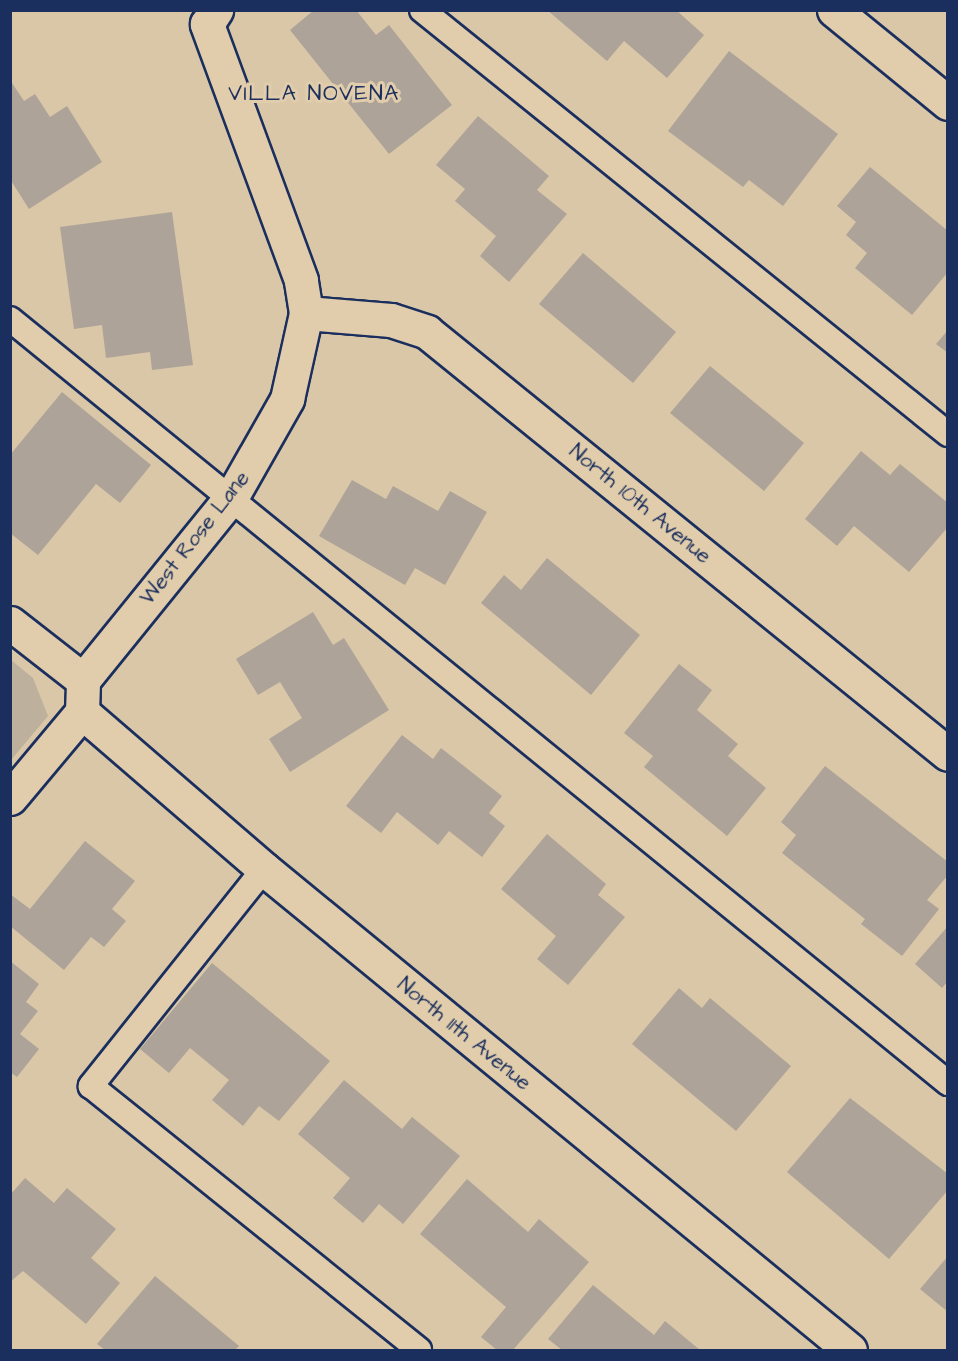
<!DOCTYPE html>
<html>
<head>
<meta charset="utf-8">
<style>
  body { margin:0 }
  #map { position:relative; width:958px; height:1361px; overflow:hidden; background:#d9c7a8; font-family:"Architects Daughter",sans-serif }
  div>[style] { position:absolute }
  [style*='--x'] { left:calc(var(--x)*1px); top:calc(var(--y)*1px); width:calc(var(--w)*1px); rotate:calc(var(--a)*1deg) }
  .green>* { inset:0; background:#bdb19d }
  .building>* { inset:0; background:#ada398 }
  .roads { filter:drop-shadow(2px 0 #1b2f5e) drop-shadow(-2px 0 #1b2f5e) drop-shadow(0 2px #1b2f5e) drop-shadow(0 -2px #1b2f5e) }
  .lane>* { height:24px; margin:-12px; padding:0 12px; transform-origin:12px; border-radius:12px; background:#e1cdab }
  .street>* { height:33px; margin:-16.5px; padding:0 16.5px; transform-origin:16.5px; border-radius:16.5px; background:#e1cdab }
  .secondary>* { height:33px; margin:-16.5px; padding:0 16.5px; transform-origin:16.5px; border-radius:16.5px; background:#e1cdab }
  span { translate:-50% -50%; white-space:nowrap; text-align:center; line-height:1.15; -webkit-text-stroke:6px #e1cdab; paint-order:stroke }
  .street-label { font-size:21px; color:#1b2f5e }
  .neighbourhood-label { font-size:22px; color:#1b2f5e; letter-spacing:1.5px }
  .frame { position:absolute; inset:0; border:12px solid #1b2f5e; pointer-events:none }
</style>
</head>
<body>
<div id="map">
  <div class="green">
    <i style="clip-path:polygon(11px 660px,33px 678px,48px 716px,11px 760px)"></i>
  </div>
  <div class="building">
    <i style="clip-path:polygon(314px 10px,356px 10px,376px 35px,389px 25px,452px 105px,389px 154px,290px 30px)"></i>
    <i style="clip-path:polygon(547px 10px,676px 10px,704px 35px,667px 78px,624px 41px,607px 61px)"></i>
    <i style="clip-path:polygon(729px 51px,838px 134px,783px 206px,749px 180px,743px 187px,668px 131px)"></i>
    <i style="clip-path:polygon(10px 80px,24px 101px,35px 94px,50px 117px,67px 106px,102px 162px,29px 209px,10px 179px)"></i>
    <i style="clip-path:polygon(478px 116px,549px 176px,537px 190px,567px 214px,509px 282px,480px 256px,496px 236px,455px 201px,465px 189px,436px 165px)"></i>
    <i style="clip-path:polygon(870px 167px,948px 231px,948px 272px,912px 315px,855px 268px,867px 253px,846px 235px,856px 222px,837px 206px)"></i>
    <i style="clip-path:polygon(172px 212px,193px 365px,152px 370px,150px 352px,106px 358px,102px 325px,74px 329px,60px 227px)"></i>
    <i style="clip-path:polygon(583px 253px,676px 332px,633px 383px,539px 304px)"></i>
    <i style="clip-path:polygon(948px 330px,948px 353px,936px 344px)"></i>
    <i style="clip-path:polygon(710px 366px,804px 443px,764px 491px,670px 413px)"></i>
    <i style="clip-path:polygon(62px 392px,151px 465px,120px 503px,96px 484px,38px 555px,10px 533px,10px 455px)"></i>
    <i style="clip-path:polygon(861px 451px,890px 475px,900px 464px,948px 503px,948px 527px,909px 572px,854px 526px,837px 546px,805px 519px)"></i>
    <i style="clip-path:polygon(352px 480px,386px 499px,393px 486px,438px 511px,450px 491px,487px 512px,445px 585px,415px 568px,405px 585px,319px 536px)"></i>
    <i style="clip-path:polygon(547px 558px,640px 635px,591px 695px,481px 603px,504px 575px,521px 590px)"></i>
    <i style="clip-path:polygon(313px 612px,333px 645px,344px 638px,389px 710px,290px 772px,269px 739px,302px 718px,280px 682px,258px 695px,236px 659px)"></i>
    <i style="clip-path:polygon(679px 664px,712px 690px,697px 710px,738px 744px,728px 756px,766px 788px,727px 836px,644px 767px,653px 756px,624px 733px)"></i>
    <i style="clip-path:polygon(402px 735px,433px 759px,441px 748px,502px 796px,489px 813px,505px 826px,482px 857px,449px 831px,438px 845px,397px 812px,381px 833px,346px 806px)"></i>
    <i style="clip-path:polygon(825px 766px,948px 862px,948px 875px,927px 900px,939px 909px,902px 956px,861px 924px,865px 919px,782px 853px,796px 835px,781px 822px)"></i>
    <i style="clip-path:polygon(547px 834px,606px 884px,598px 895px,625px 917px,568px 985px,537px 959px,556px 936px,501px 889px)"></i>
    <i style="clip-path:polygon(85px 841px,135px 881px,112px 909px,126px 921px,104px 947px,91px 937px,64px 970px,10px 926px,10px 894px,30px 909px)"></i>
    <i style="clip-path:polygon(948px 926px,948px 981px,942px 988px,915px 964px)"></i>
    <i style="clip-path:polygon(10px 961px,39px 984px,26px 1002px,38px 1011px,20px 1034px,39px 1049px,17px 1077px,10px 1072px)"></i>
    <i style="clip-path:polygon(212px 963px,330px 1061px,279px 1121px,259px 1106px,243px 1126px,212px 1100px,229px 1080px,190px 1048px,169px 1073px,140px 1049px)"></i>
    <i style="clip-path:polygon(679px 988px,702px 1008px,710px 998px,791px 1066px,736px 1131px,632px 1044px)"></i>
    <i style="clip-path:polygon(344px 1080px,402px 1129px,412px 1117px,460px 1156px,403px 1224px,379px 1204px,363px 1223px,333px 1198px,350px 1178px,298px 1134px)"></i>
    <i style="clip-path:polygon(850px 1098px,948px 1174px,948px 1190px,889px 1259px,787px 1172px)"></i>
    <i style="clip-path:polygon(25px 1178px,54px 1203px,67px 1188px,116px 1229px,91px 1258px,120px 1283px,86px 1324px,23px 1271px,10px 1282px,10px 1195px)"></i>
    <i style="clip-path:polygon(467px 1179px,528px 1232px,539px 1219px,589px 1262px,513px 1350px,497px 1350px,481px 1337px,506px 1307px,420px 1234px)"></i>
    <i style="clip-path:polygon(948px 1256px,948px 1312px,920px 1289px)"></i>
    <i style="clip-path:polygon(155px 1276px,239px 1346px,235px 1350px,105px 1350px,97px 1344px)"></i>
    <i style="clip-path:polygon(593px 1285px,654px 1335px,665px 1321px,700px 1350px,562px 1350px,548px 1339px)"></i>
  </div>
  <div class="roads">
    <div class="lane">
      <i style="--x:422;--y:10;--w:676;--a:38.87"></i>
      <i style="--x:10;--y:319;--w:1210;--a:39.16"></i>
      <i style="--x:264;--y:869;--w:278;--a:128.6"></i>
      <i style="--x:91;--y:1086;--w:421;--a:38.8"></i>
    </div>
    <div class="street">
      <i style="--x:834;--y:10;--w:147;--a:39.2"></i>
      <i style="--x:306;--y:313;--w:85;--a:4.7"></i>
      <i style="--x:391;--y:320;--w:38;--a:18"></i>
      <i style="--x:427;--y:332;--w:670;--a:39.01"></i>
      <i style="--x:10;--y:623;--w:93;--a:38"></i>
      <i style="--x:10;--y:798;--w:112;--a:-50.1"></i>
      <i style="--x:82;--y:712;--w:32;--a:-88"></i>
      <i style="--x:83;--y:680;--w:237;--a:-51"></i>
      <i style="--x:232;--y:496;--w:112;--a:-60.4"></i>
      <i style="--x:287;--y:399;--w:88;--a:-77.5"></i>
      <i style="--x:306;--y:313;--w:33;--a:-99"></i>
      <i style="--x:301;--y:280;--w:273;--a:-110.2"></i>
      <i style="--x:207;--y:24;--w:17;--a:-57"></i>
    </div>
    <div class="secondary">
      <i style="--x:82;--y:712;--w:240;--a:40.8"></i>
      <i style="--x:264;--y:869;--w:758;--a:39.38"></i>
    </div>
  </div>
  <div class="street-label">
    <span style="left:640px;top:504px;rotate:39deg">North 10th Avenue</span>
    <span style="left:195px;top:538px;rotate:-52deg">West Rose Lane</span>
    <span style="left:464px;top:1034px;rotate:39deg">North 11th Avenue</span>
  </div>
  <div class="neighbourhood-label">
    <span style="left:314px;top:94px">VILLA NOVENA</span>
  </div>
  <div class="frame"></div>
</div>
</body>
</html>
